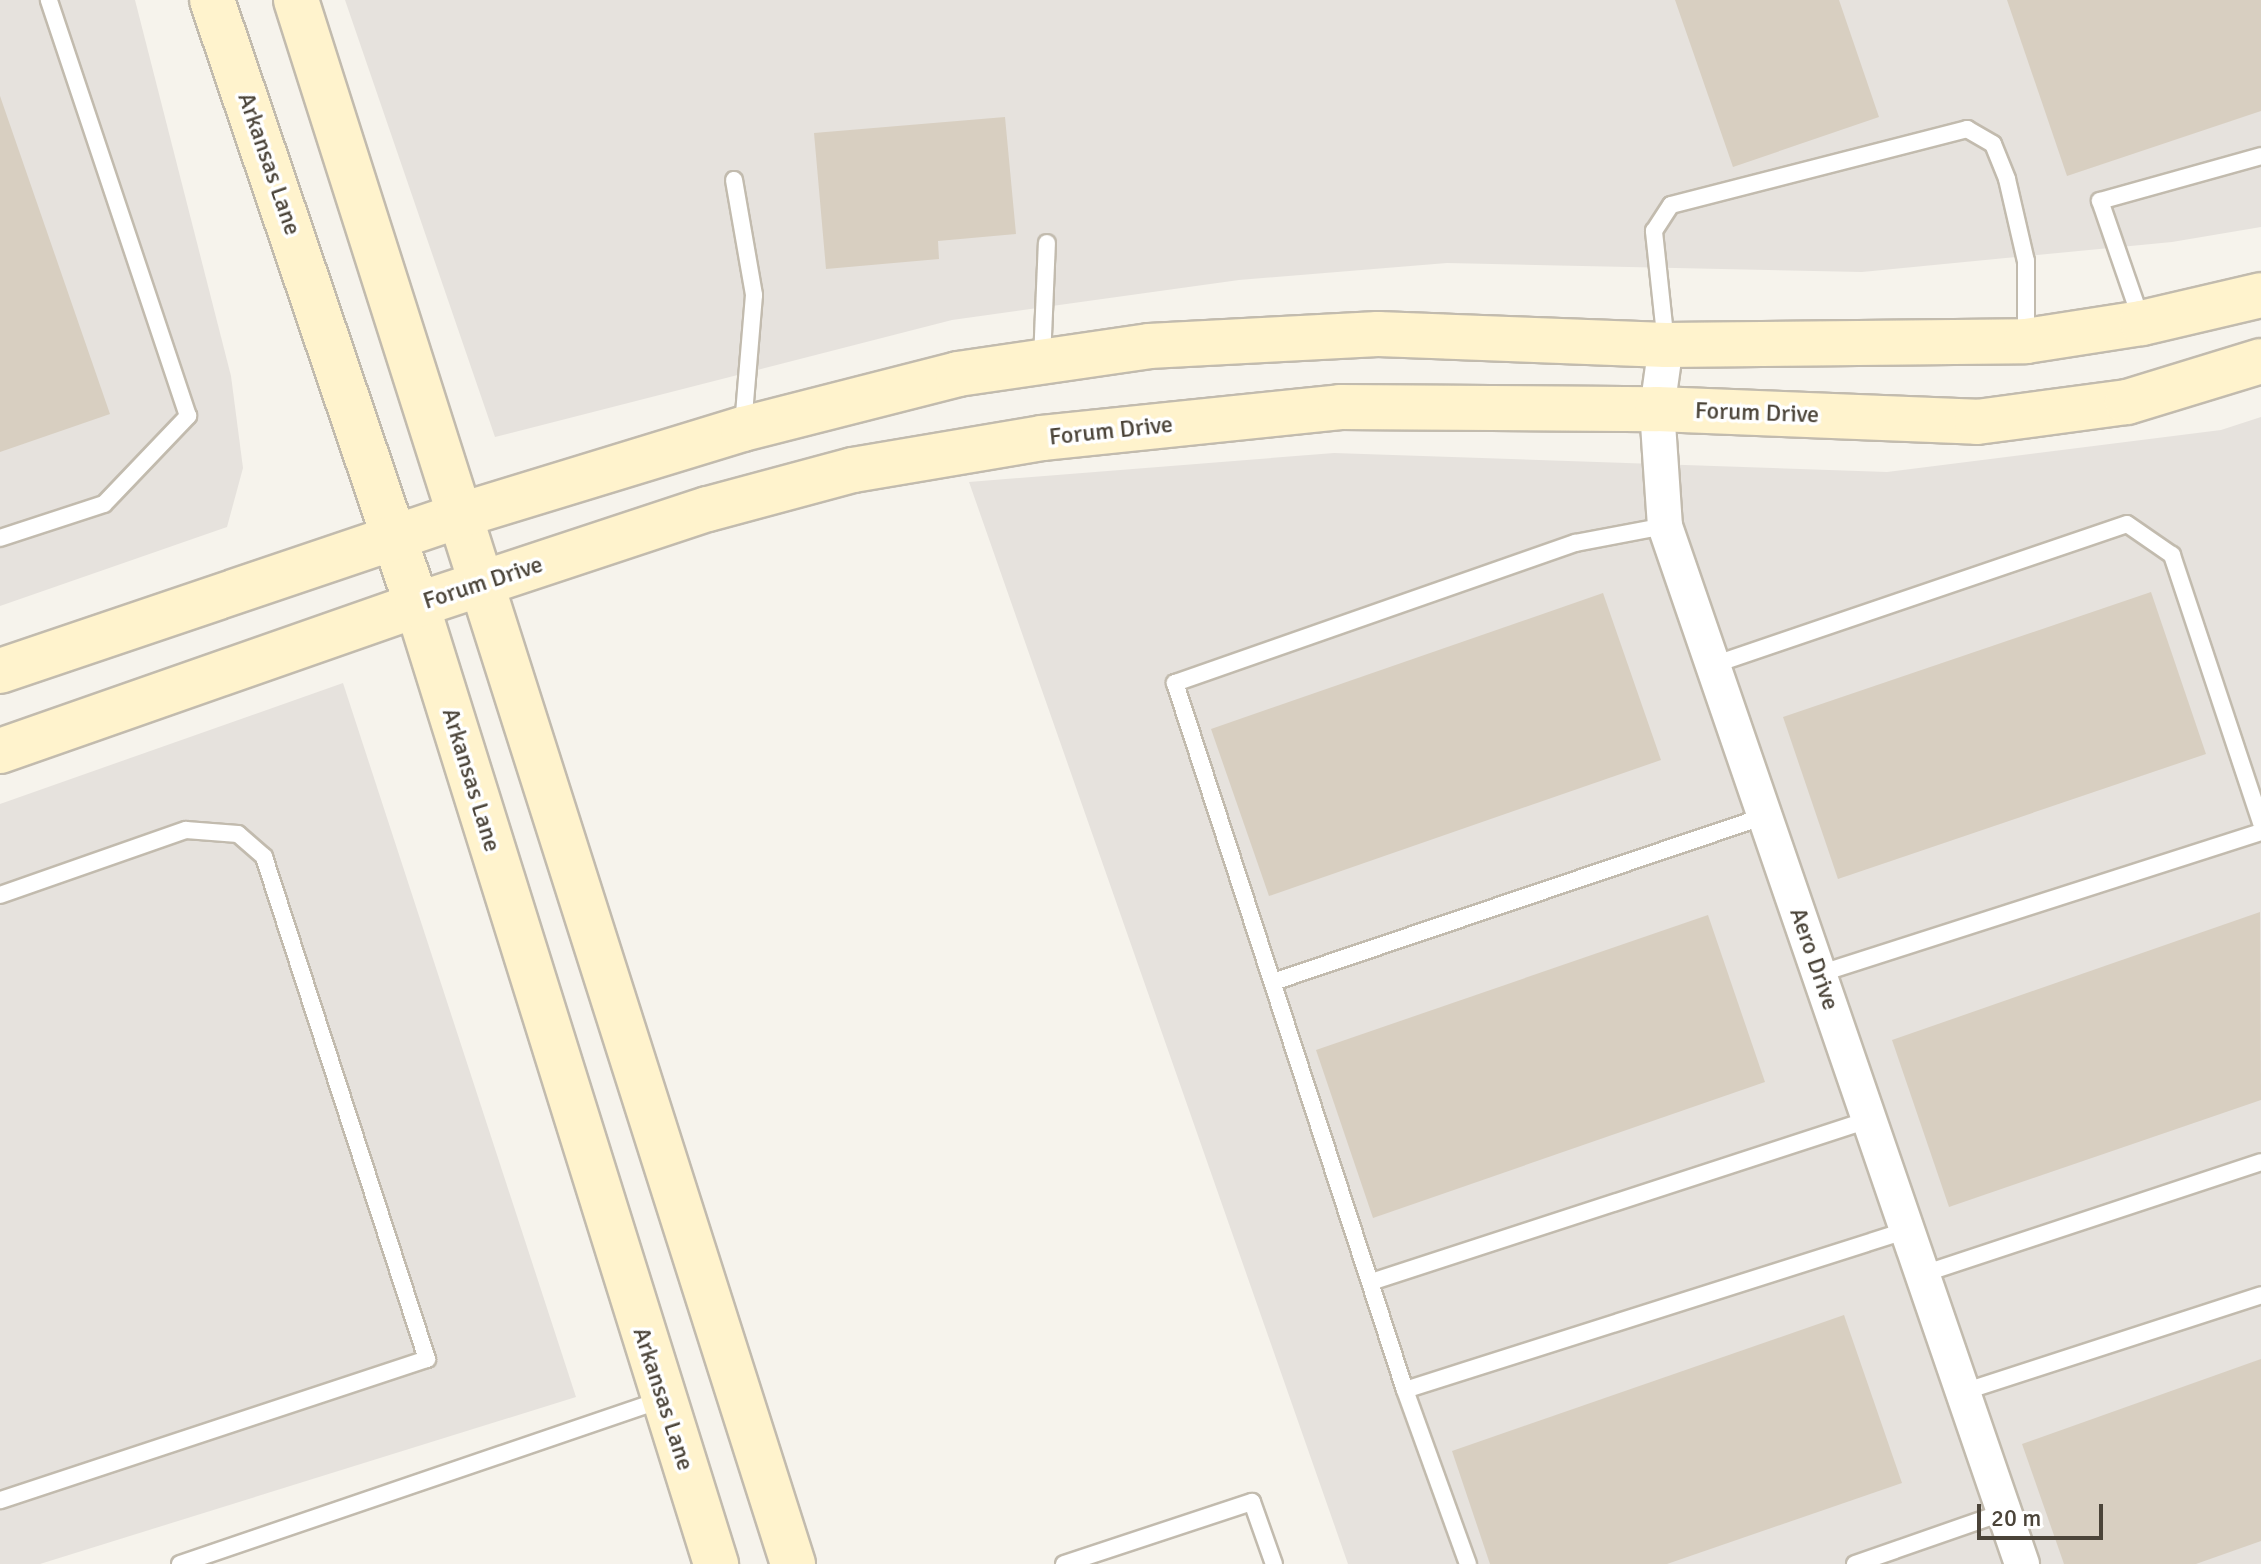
<!DOCTYPE html>
<html>
<head>
<meta charset="utf-8">
<style>
  body { margin:0 }
  #map { position:relative; width:2261px; height:1564px; overflow:hidden; background:#f6f3ec; font-family:Signika,sans-serif }
  div>[style] { position:absolute }
  [style*='--x'] { left:calc(var(--x)*1px); top:calc(var(--y)*1px); width:calc(var(--w)*1px); rotate:calc(var(--a)*1deg) }
  .industrial>* { inset:0; background:#e6e2dd }
  .building>* { inset:0; background:#d8cfc1 }
  .roads { filter:drop-shadow(2px 0 #c2bbae) drop-shadow(-2px 0 #c2bbae) drop-shadow(0 2px #c2bbae) drop-shadow(0 -2px #c2bbae) }
  .lane>* { height:16px; margin:-8px; padding:0 8px; transform-origin:8px; border-radius:8px; background:#fff }
  .street>* { height:34px; margin:-17px; padding:0 17px; transform-origin:17px; border-radius:17px; background:#fff }
  .secondary>* { height:44px; margin:-22px; padding:0 22px; transform-origin:22px; border-radius:22px; background:#fff3cd }
  span { translate:-50% -50%; white-space:nowrap; text-align:center; line-height:1.15; -webkit-text-stroke:7px #fff; paint-order:stroke }
  .street-label { font-size:24px; color:#4b4439 }
  .scale { position:absolute; left:1977px; top:1504px; width:126px; height:36px; box-sizing:border-box; border:4px solid #4b4439; border-top:0; padding-left:10px; font-size:24px; line-height:28px; white-space:nowrap; color:#4b4439; -webkit-text-stroke:6px #fff; paint-order:stroke }
</style>
</head>
<body>
<div id="map">
  <div class="industrial">
    <i style="clip-path:polygon(0 0,135px 0,231px 376px,243px 468px,227px 527px,0 606px)"></i>
    <i style="clip-path:polygon(345px 0,2261px 0,2261px 227px,2172px 242px,1862px 272px,1447px 263px,1239px 280px,952px 320px,495px 437px)"></i>
    <i style="clip-path:polygon(2261px 417px,2261px 1564px,1348px 1564px,969px 482px,1334px 453px,1887px 472px,2221px 430px)"></i>
    <i style="clip-path:polygon(343px 683px,576px 1397px,40px 1564px,0 1564px,0 804px)"></i>
  </div>
  <div class="building">
    <i style="clip-path:polygon(1675px 0,1839px 0,1879px 117px,1733px 167px)"></i>
    <i style="clip-path:polygon(2007px 0,2261px 0,2261px 111px,2067px 176px)"></i>
    <i style="clip-path:polygon(0 96px,110px 414px,0 452px)"></i>
    <i style="clip-path:polygon(1005px 117px,1016px 234px,938px 241px,939px 259px,826px 269px,814px 133px)"></i>
    <i style="clip-path:polygon(2151px 592px,2206px 754px,1838px 879px,1783px 717px)"></i>
    <i style="clip-path:polygon(1603px 593px,1661px 760px,1269px 896px,1211px 729px)"></i>
    <i style="clip-path:polygon(2260px 912px,2261px 1100px,1949px 1207px,1892px 1040px)"></i>
    <i style="clip-path:polygon(1708px 915px,1765px 1082px,1373px 1218px,1316px 1050px)"></i>
    <i style="clip-path:polygon(1844px 1315px,1902px 1483px,1667px 1564px,1490px 1564px,1452px 1451px)"></i>
    <i style="clip-path:polygon(2261px 1359px,2261px 1541px,2196px 1564px,2064px 1564px,2022px 1444px)"></i>
  </div>
  <div class="roads">
    <div class="lane">
      <i style="--x:734;--y:180;--w:117;--a:80.1"></i>
      <i style="--x:754;--y:295;--w:132;--a:94.8"></i>
      <i style="--x:2142;--y:322;--w:128;--a:-109.1"></i>
      <i style="--x:2100;--y:201;--w:167;--a:-15.6"></i>
      <i style="--x:1666;--y:344;--w:114;--a:-96.1"></i>
      <i style="--x:1654;--y:231;--w:31;--a:-57"></i>
      <i style="--x:1671;--y:205;--w:306;--a:-14.4"></i>
      <i style="--x:1967;--y:129;--w:30;--a:30"></i>
      <i style="--x:1993;--y:144;--w:38;--a:68"></i>
      <i style="--x:2007;--y:179;--w:84;--a:77"></i>
      <i style="--x:2026;--y:261;--w:78;--a:90"></i>
      <i style="--x:1042;--y:360;--w:117;--a:-87.6"></i>
      <i style="--x:1665;--y:526;--w:92;--a:169.3"></i>
      <i style="--x:1575;--y:543;--w:424;--a:160.7"></i>
      <i style="--x:1175;--y:683;--w:743;--a:71.98"></i>
      <i style="--x:1405;--y:1390;--w:528;--a:-17.65"></i>
      <i style="--x:0;--y:538;--w:109;--a:-18.1"></i>
      <i style="--x:104;--y:504;--w:122;--a:-46.3"></i>
      <i style="--x:188;--y:416;--w:439;--a:-108.5"></i>
      <i style="--x:1713;--y:665;--w:437;--a:-18.8"></i>
      <i style="--x:2127;--y:524;--w:55;--a:34.6"></i>
      <i style="--x:2172;--y:555;--w:282;--a:71.6"></i>
      <i style="--x:0;--y:895;--w:197;--a:-19.3"></i>
      <i style="--x:186;--y:830;--w:52;--a:4.4"></i>
      <i style="--x:238;--y:834;--w:35;--a:41"></i>
      <i style="--x:264;--y:857;--w:528;--a:72.01"></i>
      <i style="--x:427;--y:1359;--w:450;--a:161.7"></i>
      <i style="--x:1819;--y:974;--w:464;--a:-17.8"></i>
      <i style="--x:1273;--y:982;--w:519;--a:-18.64"></i>
      <i style="--x:1923;--y:1274;--w:356;--a:-18.3"></i>
      <i style="--x:1371;--y:1282;--w:523;--a:-18.05"></i>
      <i style="--x:1405;--y:1390;--w:185;--a:70.1"></i>
      <i style="--x:1963;--y:1392;--w:313;--a:-18"></i>
      <i style="--x:180;--y:1564;--w:508;--a:-18.83"></i>
      <i style="--x:1064;--y:1564;--w:198;--a:-18.3"></i>
      <i style="--x:1252;--y:1502;--w:66;--a:70.5"></i>
      <i style="--x:1855;--y:1564;--w:158;--a:-19.2"></i>
    </div>
    <div class="street">
      <i style="--x:1666;--y:345;--w:65;--a:98"></i>
      <i style="--x:1657;--y:409;--w:117;--a:86.1"></i>
      <i style="--x:1665;--y:526;--w:1098;--a:71.02"></i>
    </div>
    <div class="secondary">
      <i style="--x:212;--y:0;--w:639;--a:71.28"></i>
      <i style="--x:417;--y:605;--w:1005;--a:72.68"></i>
      <i style="--x:296;--y:0;--w:1641;--a:72.37"></i>
      <i style="--x:0;--y:671;--w:484;--a:-18.7"></i>
      <i style="--x:458;--y:516;--w:298;--a:-17"></i>
      <i style="--x:743;--y:429;--w:222;--a:-14.3"></i>
      <i style="--x:958;--y:374;--w:193;--a:-8.3"></i>
      <i style="--x:1149;--y:346;--w:229;--a:-3"></i>
      <i style="--x:1378;--y:334;--w:288;--a:2.2"></i>
      <i style="--x:1666;--y:345;--w:360;--a:-0.6"></i>
      <i style="--x:2026;--y:341;--w:117;--a:-8.8"></i>
      <i style="--x:2142;--y:323;--w:122;--a:-13.2"></i>
      <i style="--x:0;--y:751;--w:442;--a:-19.3"></i>
      <i style="--x:417;--y:605;--w:306;--a:-18.3"></i>
      <i style="--x:708;--y:509;--w:150;--a:-15.1"></i>
      <i style="--x:853;--y:470;--w:192;--a:-9.6"></i>
      <i style="--x:1042;--y:438;--w:300;--a:-5.9"></i>
      <i style="--x:1340;--y:407;--w:317;--a:0.4"></i>
      <i style="--x:1657;--y:409;--w:320;--a:2.3"></i>
      <i style="--x:1977;--y:422;--w:151;--a:-7.6"></i>
      <i style="--x:2127;--y:402;--w:140;--a:-17"></i>
    </div>
  </div>
  <div class="street-label">
    <span style="left:269px;top:164px;rotate:71deg">Arkansas Lane</span>
    <span style="left:1757px;top:413px;rotate:2deg">Forum Drive</span>
    <span style="left:1111px;top:431px;rotate:-6deg">Forum Drive</span>
    <span style="left:483px;top:583px;rotate:-18deg">Forum Drive</span>
    <span style="left:471px;top:780px;rotate:73deg">Arkansas Lane</span>
    <span style="left:1814px;top:959px;rotate:71deg">Aero Drive</span>
    <span style="left:663px;top:1399px;rotate:72deg">Arkansas Lane</span>
  </div>
  <div class="scale">20 m</div>
</div>
</body>
</html>
